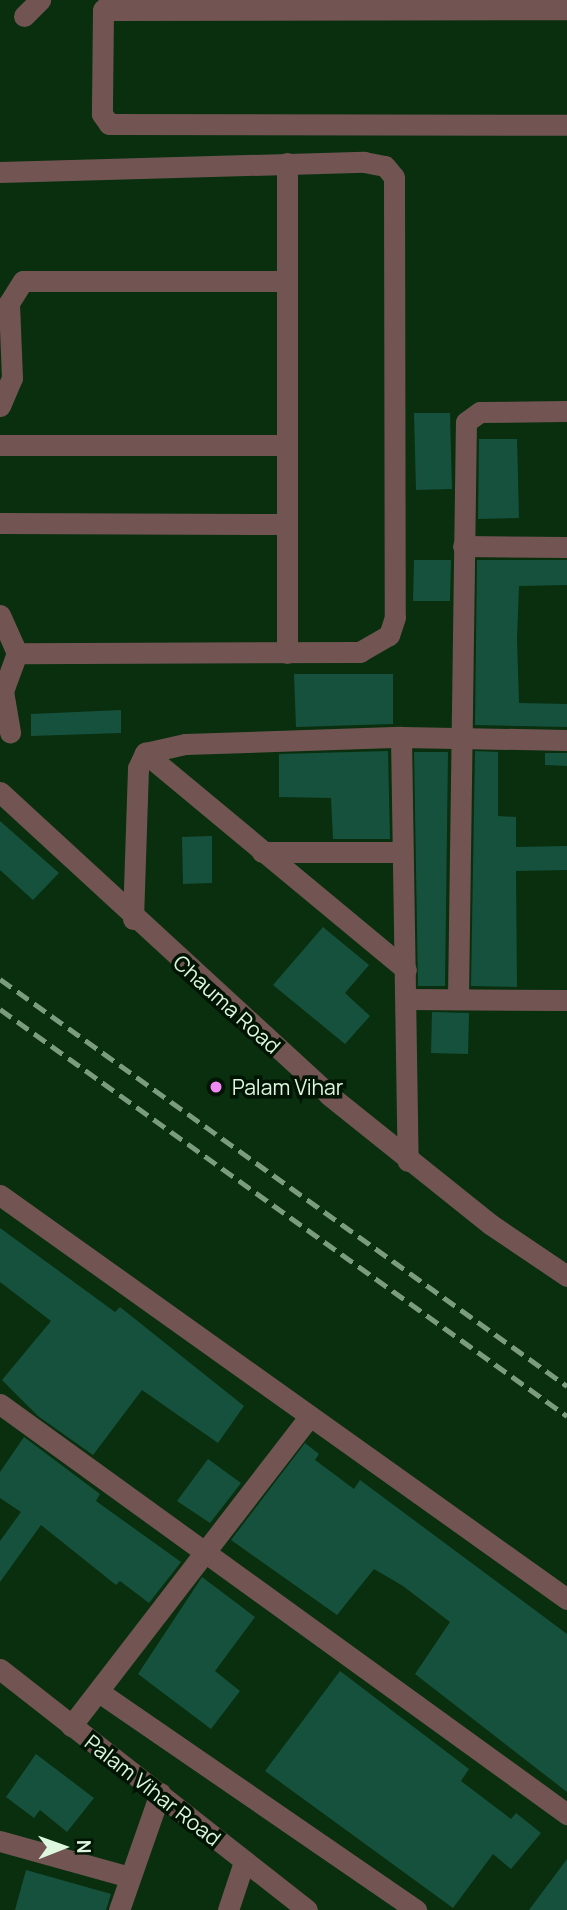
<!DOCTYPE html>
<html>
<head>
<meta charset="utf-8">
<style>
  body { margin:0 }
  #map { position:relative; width:567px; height:1910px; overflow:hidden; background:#092f0f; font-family:Manrope,sans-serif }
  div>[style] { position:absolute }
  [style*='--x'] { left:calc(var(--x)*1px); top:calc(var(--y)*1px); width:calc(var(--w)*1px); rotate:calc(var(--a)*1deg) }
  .building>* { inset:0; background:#16513d }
  .minor>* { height:21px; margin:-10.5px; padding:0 10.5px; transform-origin:10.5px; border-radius:10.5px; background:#725552 }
  .rail>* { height:5px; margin-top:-2.5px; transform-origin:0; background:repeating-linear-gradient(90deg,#7c9c80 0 14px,transparent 0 21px) }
  .dots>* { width:19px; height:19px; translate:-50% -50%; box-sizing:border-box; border:4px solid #021404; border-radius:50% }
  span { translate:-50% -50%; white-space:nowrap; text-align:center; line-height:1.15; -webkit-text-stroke:7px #021404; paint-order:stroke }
  .street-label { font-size:21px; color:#ddf8df }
  .poi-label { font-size:21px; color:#ddf8df }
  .left { translate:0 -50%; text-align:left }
  .north { position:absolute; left:28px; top:1812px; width:70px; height:70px; -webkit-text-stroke:5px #021404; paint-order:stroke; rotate:89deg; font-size:19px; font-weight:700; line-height:28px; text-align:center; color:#ddf8df }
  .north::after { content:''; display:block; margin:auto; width:24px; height:32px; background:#ddf8df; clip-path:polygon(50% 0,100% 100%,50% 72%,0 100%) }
</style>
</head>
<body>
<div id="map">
  <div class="building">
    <i style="clip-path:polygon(414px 413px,450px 413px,452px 489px,416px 490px)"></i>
    <i style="clip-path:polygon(479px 439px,517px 439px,519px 518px,478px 519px)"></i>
    <i style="clip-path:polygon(414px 560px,451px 560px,450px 601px,413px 601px)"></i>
    <i style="clip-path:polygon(477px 560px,567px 560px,567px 585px,519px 586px,517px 639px,519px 703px,567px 704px,567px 727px,475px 725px)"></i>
    <i style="clip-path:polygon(294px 674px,393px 674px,393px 724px,296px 727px)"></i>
    <i style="clip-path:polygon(121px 710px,121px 733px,31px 736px,31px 714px)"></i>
    <i style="clip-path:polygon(388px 751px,390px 839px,333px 839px,331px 798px,279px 797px,279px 754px)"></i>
    <i style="clip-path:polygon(475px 751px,498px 752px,498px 816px,516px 817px,516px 847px,567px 846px,567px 870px,516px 871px,517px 987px,471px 986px)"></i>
    <i style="clip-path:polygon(414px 752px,448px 752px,445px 986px,418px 986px)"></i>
    <i style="clip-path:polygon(545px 753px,567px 753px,567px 766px,545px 765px)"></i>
    <i style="clip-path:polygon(0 821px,59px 873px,33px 900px,0 870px)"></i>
    <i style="clip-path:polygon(212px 836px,212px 883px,183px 884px,182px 837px)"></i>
    <i style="clip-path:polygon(323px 927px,369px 965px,345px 993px,370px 1016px,345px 1044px,273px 985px)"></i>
    <i style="clip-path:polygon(432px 1012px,469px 1013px,468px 1054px,431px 1053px)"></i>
    <i style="clip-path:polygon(0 1228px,115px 1312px,120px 1307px,244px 1406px,218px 1443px,142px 1390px,93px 1455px,38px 1416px,2px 1380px,51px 1321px,0 1282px)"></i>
    <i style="clip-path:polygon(24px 1437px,100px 1494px,96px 1501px,181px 1562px,149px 1603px,120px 1581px,116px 1585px,41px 1525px,0 1582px,0 1541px,21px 1512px,0 1498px,0 1472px)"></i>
    <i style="clip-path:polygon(305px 1443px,319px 1454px,315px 1460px,354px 1489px,360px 1480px,567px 1634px,567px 1792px,415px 1674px,450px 1622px,403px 1586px,374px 1569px,337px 1615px,231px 1540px)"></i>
    <i style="clip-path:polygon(208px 1459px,241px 1483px,210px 1523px,177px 1501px)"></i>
    <i style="clip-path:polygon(202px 1577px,255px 1617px,215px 1671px,240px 1691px,211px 1729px,138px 1674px)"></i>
    <i style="clip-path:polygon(340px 1671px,469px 1769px,461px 1781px,511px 1819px,516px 1813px,541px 1833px,511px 1869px,493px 1854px,453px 1908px,265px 1771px)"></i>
    <i style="clip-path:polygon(36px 1754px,94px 1798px,67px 1832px,40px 1810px,34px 1818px,6px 1797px)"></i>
    <i style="clip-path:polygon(567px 1859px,567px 1910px,529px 1910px)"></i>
    <i style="clip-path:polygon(26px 1870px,111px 1894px,106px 1910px,15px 1910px)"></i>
  </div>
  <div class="minor">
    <i style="--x:112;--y:0;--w:13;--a:132"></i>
    <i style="--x:103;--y:10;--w:104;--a:90.6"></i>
    <i style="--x:102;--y:114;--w:12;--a:55"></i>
    <i style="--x:109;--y:124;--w:458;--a:0.1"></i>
    <i style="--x:103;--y:10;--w:464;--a:-0.1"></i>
    <i style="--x:24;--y:16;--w:23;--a:-45"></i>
    <i style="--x:287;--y:163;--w:490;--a:90"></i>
    <i style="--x:0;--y:172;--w:364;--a:-1.6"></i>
    <i style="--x:364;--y:162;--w:21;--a:11"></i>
    <i style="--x:385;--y:166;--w:14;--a:51"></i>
    <i style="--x:394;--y:177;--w:440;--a:89.9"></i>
    <i style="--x:395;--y:617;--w:19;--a:108"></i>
    <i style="--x:389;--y:635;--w:34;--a:150"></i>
    <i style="--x:360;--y:652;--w:343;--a:179.8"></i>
    <i style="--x:0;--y:406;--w:30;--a:-67"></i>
    <i style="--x:12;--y:378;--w:75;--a:-92.3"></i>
    <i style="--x:9;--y:303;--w:26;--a:-58"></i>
    <i style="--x:23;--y:281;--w:264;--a:0"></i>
    <i style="--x:0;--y:445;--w:287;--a:0"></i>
    <i style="--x:0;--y:523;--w:287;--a:0.2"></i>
    <i style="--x:463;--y:546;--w:104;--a:0.6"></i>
    <i style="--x:0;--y:615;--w:42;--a:65.9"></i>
    <i style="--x:17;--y:653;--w:40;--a:110.2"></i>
    <i style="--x:3;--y:691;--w:42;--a:80.3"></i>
    <i style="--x:401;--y:737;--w:424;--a:89.1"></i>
    <i style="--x:145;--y:753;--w:339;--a:39.7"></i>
    <i style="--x:0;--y:792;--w:447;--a:42.6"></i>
    <i style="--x:329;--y:1095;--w:206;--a:38.7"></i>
    <i style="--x:490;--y:1224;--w:93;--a:34"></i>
    <i style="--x:262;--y:852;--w:140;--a:0"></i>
    <i style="--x:133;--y:919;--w:151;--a:-88.1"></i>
    <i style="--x:138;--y:768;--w:17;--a:-65"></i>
    <i style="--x:145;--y:753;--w:41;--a:-12.7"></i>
    <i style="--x:185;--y:744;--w:216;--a:-1.9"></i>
    <i style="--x:401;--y:737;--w:166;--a:1"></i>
    <i style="--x:407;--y:999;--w:160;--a:0.4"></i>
    <i style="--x:458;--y:999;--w:577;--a:-89.21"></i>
    <i style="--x:466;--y:422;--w:17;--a:-36"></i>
    <i style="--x:480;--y:412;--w:87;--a:-0.7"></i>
    <i style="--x:0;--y:1195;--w:696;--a:35.47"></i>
    <i style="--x:0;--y:1404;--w:700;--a:35.87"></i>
    <i style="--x:0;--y:1669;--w:390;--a:38.1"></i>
    <i style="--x:99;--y:1692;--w:385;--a:34.5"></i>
    <i style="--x:71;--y:1726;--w:389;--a:-52.4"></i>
    <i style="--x:0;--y:1841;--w:135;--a:15.5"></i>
    <i style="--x:119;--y:1910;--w:124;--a:-70.7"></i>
    <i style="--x:228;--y:1910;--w:51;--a:-71.6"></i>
  </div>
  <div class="rail">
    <i style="--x:0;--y:979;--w:698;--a:35.67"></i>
    <i style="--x:0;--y:1009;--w:698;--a:35.67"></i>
  </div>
  <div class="dots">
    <i style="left:216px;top:1087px;background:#f18af4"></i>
  </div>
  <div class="street-label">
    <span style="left:227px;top:1004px;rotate:42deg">Chauma Road</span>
    <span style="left:153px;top:1790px;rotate:38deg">Palam Vihar Road</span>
  </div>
  <div class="poi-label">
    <span class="left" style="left:232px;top:1087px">Palam Vihar</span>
  </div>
  <div class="north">N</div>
</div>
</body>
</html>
